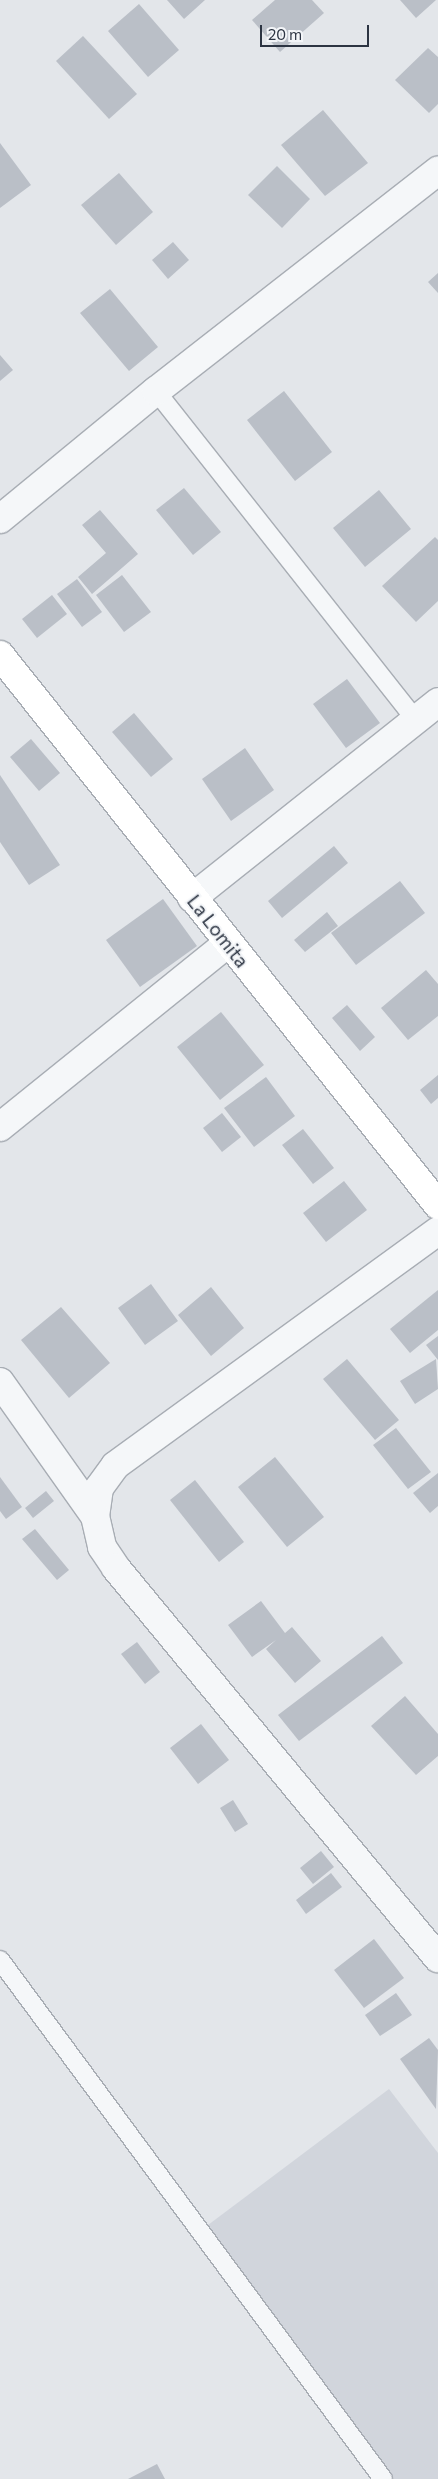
<!DOCTYPE html>
<html>
<head>
<meta charset="utf-8">
<style>
  body { margin:0 }
  #map { position:relative; width:438px; height:2479px; overflow:hidden; background:#e3e6ea; font-family:Commissioner,sans-serif }
  div>[style] { position:absolute }
  [style*='--x'] { left:calc(var(--x)*1px); top:calc(var(--y)*1px); width:calc(var(--w)*1px); rotate:calc(var(--a)*1deg) }
  .built>* { inset:0; background:#d1d5dc }
  .building>* { inset:0; background:#babfc7 }
  .roads { filter:drop-shadow(1px 0 #a8adb4) drop-shadow(-1px 0 #a8adb4) drop-shadow(0 1px #a8adb4) drop-shadow(0 -1px #a8adb4) }
  .lane>* { height:18px; margin:-9px; padding:0 9px; transform-origin:9px; border-radius:9px; background:#f5f7f9 }
  .street>* { height:28px; margin:-14px; padding:0 14px; transform-origin:14px; border-radius:14px; background:#f5f7f9 }
  .secondary>* { height:28px; margin:-14px; padding:0 14px; transform-origin:14px; border-radius:14px; background:#fff }
  span { translate:-50% -50%; white-space:nowrap; text-align:center; line-height:1.15; -webkit-text-stroke:4px #f3f5f8; paint-order:stroke }
  .street-label { font-size:19px; color:#2c3442 }
  .scale { position:absolute; left:260px; top:25px; width:109px; height:22px; box-sizing:border-box; border:2px solid #2c3442; border-top:0; padding-left:6px; font-size:15px; line-height:18px; white-space:nowrap; color:#2c3442; -webkit-text-stroke:4px #f3f5f8; paint-order:stroke }
</style>
</head>
<body>
<div id="map">
  <div class="built">
    <i style="clip-path:polygon(389px 2089px,438px 2153px,438px 2479px,390px 2479px,208px 2225px)"></i>
  </div>
  <div class="building">
    <i style="clip-path:polygon(167px 0,205px 0,184px 19px)"></i>
    <i style="clip-path:polygon(275px 0,312px 0,324px 13px,280px 52px,252px 20px)"></i>
    <i style="clip-path:polygon(400px 0,436px 0,416px 18px)"></i>
    <i style="clip-path:polygon(139px 4px,179px 50px,148px 77px,108px 31px)"></i>
    <i style="clip-path:polygon(83px 36px,137px 94px,109px 119px,56px 61px)"></i>
    <i style="clip-path:polygon(428px 48px,438px 57px,438px 104px,429px 113px,395px 80px)"></i>
    <i style="clip-path:polygon(323px 110px,368px 163px,325px 196px,281px 145px)"></i>
    <i style="clip-path:polygon(0 143px,31px 185px,0 208px)"></i>
    <i style="clip-path:polygon(277px 166px,310px 199px,282px 228px,248px 195px)"></i>
    <i style="clip-path:polygon(119px 173px,153px 212px,116px 245px,81px 205px)"></i>
    <i style="clip-path:polygon(173px 242px,189px 260px,168px 279px,152px 260px)"></i>
    <i style="clip-path:polygon(438px 273px,438px 293px,428px 282px)"></i>
    <i style="clip-path:polygon(110px 289px,158px 347px,129px 371px,80px 313px)"></i>
    <i style="clip-path:polygon(0 355px,13px 370px,0 381px)"></i>
    <i style="clip-path:polygon(284px 391px,332px 452px,295px 481px,247px 420px)"></i>
    <i style="clip-path:polygon(184px 488px,221px 532px,193px 555px,156px 510px)"></i>
    <i style="clip-path:polygon(379px 490px,411px 529px,365px 567px,333px 528px)"></i>
    <i style="clip-path:polygon(100px 510px,138px 554px,92px 594px,78px 577px,106px 553px,82px 525px)"></i>
    <i style="clip-path:polygon(435px 537px,438px 540px,438px 601px,416px 622px,382px 586px)"></i>
    <i style="clip-path:polygon(122px 575px,151px 612px,124px 632px,96px 595px)"></i>
    <i style="clip-path:polygon(77px 579px,102px 612px,82px 627px,57px 594px)"></i>
    <i style="clip-path:polygon(52px 595px,67px 614px,37px 638px,22px 619px)"></i>
    <i style="clip-path:polygon(347px 679px,380px 723px,346px 748px,313px 704px)"></i>
    <i style="clip-path:polygon(134px 713px,173px 759px,151px 777px,112px 732px)"></i>
    <i style="clip-path:polygon(31px 739px,60px 773px,39px 791px,10px 757px)"></i>
    <i style="clip-path:polygon(245px 748px,274px 790px,231px 821px,202px 779px)"></i>
    <i style="clip-path:polygon(0 775px,60px 865px,29px 885px,0 842px)"></i>
    <i style="clip-path:polygon(334px 846px,348px 863px,282px 918px,268px 901px)"></i>
    <i style="clip-path:polygon(400px 881px,425px 913px,356px 965px,331px 933px)"></i>
    <i style="clip-path:polygon(163px 899px,197px 946px,140px 987px,106px 940px)"></i>
    <i style="clip-path:polygon(327px 912px,338px 926px,305px 952px,294px 940px)"></i>
    <i style="clip-path:polygon(426px 970px,438px 984px,438px 1016px,408px 1040px,381px 1008px)"></i>
    <i style="clip-path:polygon(347px 1005px,375px 1037px,360px 1051px,332px 1018px)"></i>
    <i style="clip-path:polygon(221px 1012px,264px 1065px,220px 1100px,177px 1047px)"></i>
    <i style="clip-path:polygon(438px 1075px,438px 1098px,431px 1104px,420px 1090px)"></i>
    <i style="clip-path:polygon(266px 1077px,295px 1116px,254px 1147px,224px 1108px)"></i>
    <i style="clip-path:polygon(222px 1113px,241px 1137px,222px 1152px,203px 1128px)"></i>
    <i style="clip-path:polygon(303px 1129px,334px 1168px,313px 1184px,282px 1145px)"></i>
    <i style="clip-path:polygon(344px 1181px,367px 1210px,326px 1242px,303px 1213px)"></i>
    <i style="clip-path:polygon(151px 1284px,178px 1321px,145px 1345px,118px 1308px)"></i>
    <i style="clip-path:polygon(211px 1287px,244px 1328px,211px 1356px,178px 1315px)"></i>
    <i style="clip-path:polygon(438px 1290px,438px 1330px,410px 1353px,390px 1329px)"></i>
    <i style="clip-path:polygon(61px 1307px,110px 1363px,69px 1398px,21px 1340px)"></i>
    <i style="clip-path:polygon(438px 1336px,438px 1360px,426px 1345px)"></i>
    <i style="clip-path:polygon(347px 1359px,399px 1420px,375px 1440px,323px 1379px)"></i>
    <i style="clip-path:polygon(436px 1359px,438px 1389px,415px 1404px,400px 1381px)"></i>
    <i style="clip-path:polygon(396px 1428px,431px 1472px,408px 1489px,373px 1445px)"></i>
    <i style="clip-path:polygon(275px 1457px,324px 1517px,287px 1547px,238px 1487px)"></i>
    <i style="clip-path:polygon(438px 1473px,438px 1506px,430px 1513px,413px 1493px)"></i>
    <i style="clip-path:polygon(0 1477px,22px 1507px,6px 1519px,0 1511px)"></i>
    <i style="clip-path:polygon(195px 1480px,244px 1542px,219px 1562px,170px 1500px)"></i>
    <i style="clip-path:polygon(46px 1491px,54px 1501px,33px 1518px,25px 1508px)"></i>
    <i style="clip-path:polygon(35px 1529px,69px 1570px,57px 1580px,22px 1539px)"></i>
    <i style="clip-path:polygon(261px 1601px,285px 1633px,292px 1627px,321px 1661px,295px 1683px,266px 1649px,276px 1640px,252px 1657px,228px 1625px)"></i>
    <i style="clip-path:polygon(382px 1636px,403px 1663px,299px 1741px,278px 1715px)"></i>
    <i style="clip-path:polygon(137px 1642px,160px 1672px,145px 1684px,121px 1654px)"></i>
    <i style="clip-path:polygon(405px 1696px,438px 1734px,438px 1756px,416px 1775px,371px 1726px)"></i>
    <i style="clip-path:polygon(201px 1724px,229px 1760px,198px 1784px,170px 1748px)"></i>
    <i style="clip-path:polygon(233px 1800px,248px 1824px,235px 1832px,220px 1808px)"></i>
    <i style="clip-path:polygon(321px 1851px,334px 1867px,313px 1884px,300px 1868px)"></i>
    <i style="clip-path:polygon(331px 1873px,342px 1887px,306px 1914px,296px 1900px)"></i>
    <i style="clip-path:polygon(374px 1939px,404px 1978px,364px 2008px,334px 1970px)"></i>
    <i style="clip-path:polygon(396px 1993px,412px 2015px,380px 2036px,365px 2015px)"></i>
    <i style="clip-path:polygon(429px 2038px,438px 2050px,436px 2109px,400px 2059px)"></i>
    <i style="clip-path:polygon(157px 2464px,165px 2479px,128px 2479px)"></i>
  </div>
  <div class="roads">
    <div class="lane">
      <i style="--x:156;--y:391;--w:419;--a:51.7"></i>
      <i style="--x:0;--y:1960;--w:645;--a:53.57"></i>
    </div>
    <div class="street">
      <i style="--x:0;--y:519;--w:202;--a:-39.4"></i>
      <i style="--x:156;--y:391;--w:358;--a:-38"></i>
      <i style="--x:192;--y:898;--w:315;--a:-38.5"></i>
      <i style="--x:0;--y:1127;--w:292;--a:-38.9"></i>
      <i style="--x:438;--y:1231;--w:399;--a:144"></i>
      <i style="--x:115;--y:1466;--w:27;--a:126"></i>
      <i style="--x:99;--y:1488;--w:28;--a:98"></i>
      <i style="--x:95;--y:1516;--w:32;--a:77"></i>
      <i style="--x:102;--y:1547;--w:25;--a:56"></i>
      <i style="--x:116;--y:1568;--w:506;--a:50.46"></i>
      <i style="--x:0;--y:1382;--w:164;--a:54.7"></i>
    </div>
    <div class="secondary">
      <i style="--x:0;--y:655;--w:703;--a:51.47"></i>
    </div>
  </div>
  <div class="street-label">
    <span style="left:218px;top:931px;rotate:52deg">La Lomita</span>
  </div>
  <div class="scale">20 m</div>
</div>
</body>
</html>
